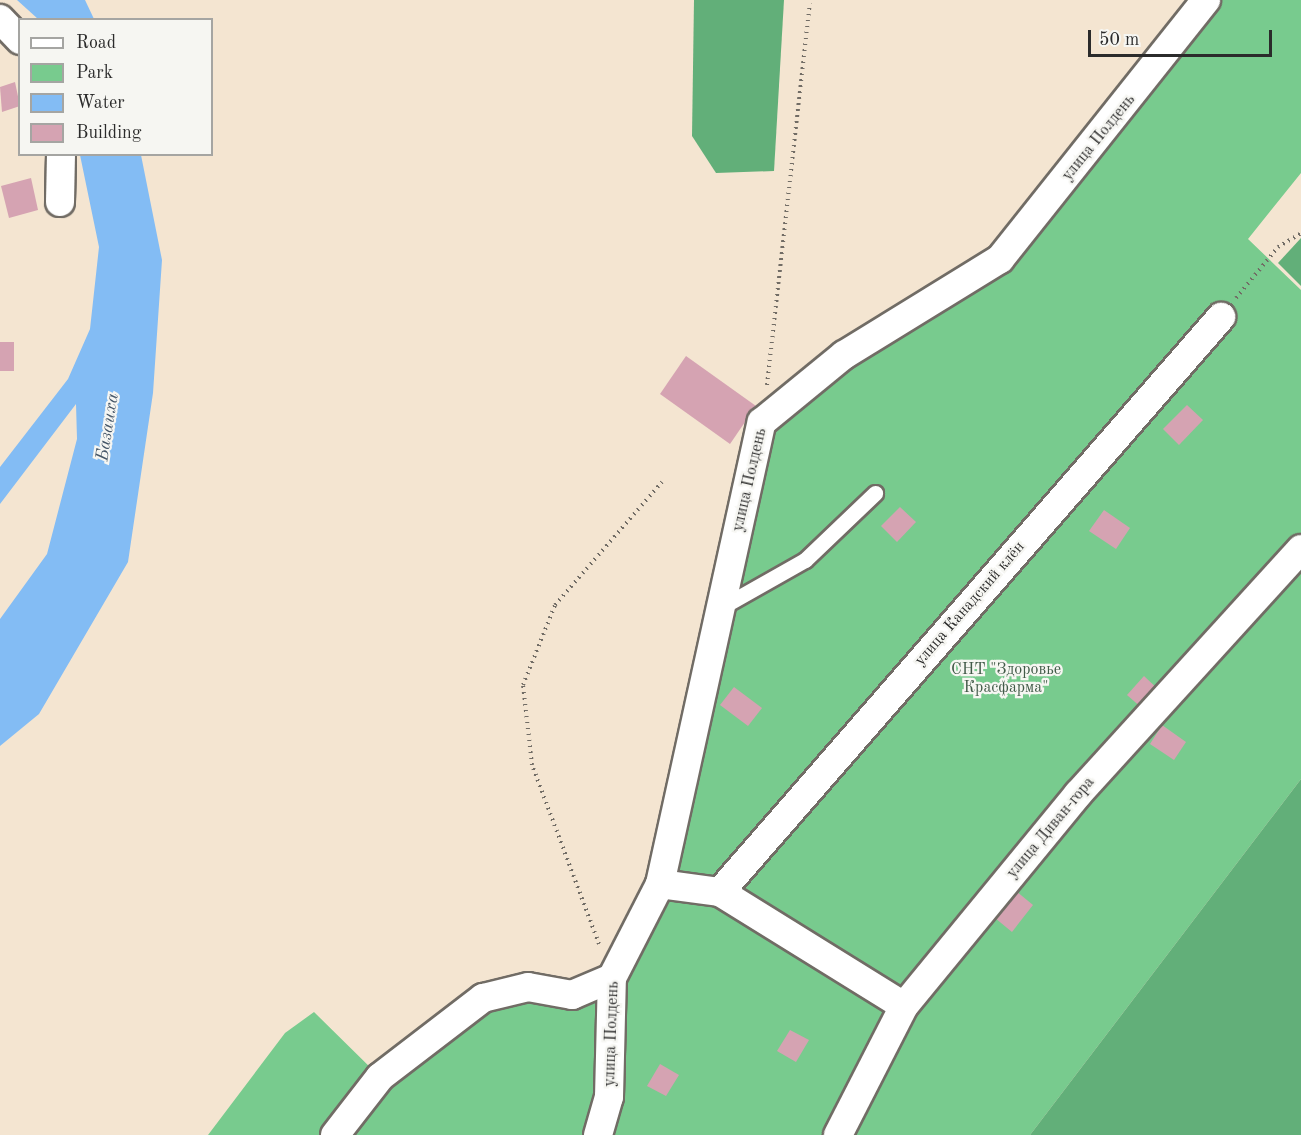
<!DOCTYPE html>
<html>
<head>
<meta charset="utf-8">
<style>
  body { margin:0 }
  #map { position:relative; width:1301px; height:1135px; overflow:hidden; background:#f4e5d1; font-family:"Old Standard TT",serif }
  div>[style] { position:absolute }
  [style*='--x'] { left:calc(var(--x)*1px); top:calc(var(--y)*1px); width:calc(var(--w)*1px); rotate:calc(var(--a)*1deg) }
  .green>* { inset:0; background:#78cb8e }
  .forest>* { inset:0; background:#62af79 }
  .water>* { inset:0; background:#83bcf4 }
  .building>* { inset:0; background:#d5a3b2 }
  .path>* { height:4px; margin-top:-2px; transform-origin:0; background:repeating-linear-gradient(90deg,#716c65 0 1.5px,transparent 0 6px) }
  .roads { filter:drop-shadow(2px 0 #716c65) drop-shadow(-2px 0 #716c65) drop-shadow(0 2px #716c65) drop-shadow(0 -2px #716c65) }
  .lane>* { height:15px; margin:-7.5px; padding:0 7.5px; transform-origin:7.5px; border-radius:7.5px; background:#fff }
  .street>* { height:28px; margin:-14px; padding:0 14px; transform-origin:14px; border-radius:14px; background:#fff }
  span { translate:-50% -50%; white-space:nowrap; text-align:center; line-height:1.15; -webkit-text-stroke:4.5px #f6f6f2; paint-order:stroke }
  .street-label { font-size:16px; color:#2b2b2b }
  .park-label { font-size:16px; color:#425b49 }
  .water-label { font-size:18px; color:#455667; font-style:italic }
  .legend { position:absolute; left:18px; top:18px; width:195px; height:138px; box-sizing:border-box; background:#f6f6f2; border:2px solid #a5a5a2; margin:0; padding:8px 10px; list-style:none; font-size:18px; color:#2b2b2b }
  .legend li { display:flex; align-items:center; gap:12px; height:30px }
  .legend b { width:30px; border:2px solid #a5a5a2 }
  .scale { position:absolute; left:1088px; top:30px; width:184px; height:27px; box-sizing:border-box; border:3px solid #2b2b2b; border-top:0; padding-left:8px; font-size:18px; line-height:21px; white-space:nowrap; color:#2b2b2b; -webkit-text-stroke:4px #f6f6f2; paint-order:stroke }
</style>
</head>
<body>
<div id="map">
  <div class="green">
    <i style="clip-path:polygon(1206px 0,1301px 0,1301px 173px,1248px 239px,1301px 290px,1301px 779px,1030px 1135px,208px 1135px,285px 1033px,314px 1012px,380px 1077px,483px 998px,612px 978px,660px 884px,762px 422px,1000px 259px)"></i>
  </div>
  <div class="forest">
    <i style="clip-path:polygon(694px 0,784px 0,774px 171px,716px 173px,692px 136px)"></i>
    <i style="clip-path:polygon(1301px 238px,1301px 286px,1278px 263px)"></i>
    <i style="clip-path:polygon(1301px 779px,1301px 1135px,1030px 1135px)"></i>
  </div>
  <div class="water">
    <i style="clip-path:polygon(17px 0,85px 0,94px 19px,38px 19px)"></i>
    <i style="clip-path:polygon(80px 155px,141px 155px,162px 260px,153px 393px,128px 562px,39px 714px,0 746px,0 619px,47px 554px,77px 439px,76px 404px,0 504px,0 467px,68px 379px,90px 329px,99px 247px)"></i>
  </div>
  <div class="building">
    <i style="clip-path:polygon(15px 82px,20px 106px,2px 112px,0 87px)"></i>
    <i style="clip-path:polygon(31px 178px,38px 210px,9px 218px,1px 186px)"></i>
    <i style="clip-path:polygon(0 342px,14px 342px,14px 371px,0 371px)"></i>
    <i style="clip-path:polygon(686px 356px,756px 406px,730px 444px,660px 394px)"></i>
    <i style="clip-path:polygon(1187px 405px,1203px 420px,1179px 445px,1163px 429px)"></i>
    <i style="clip-path:polygon(900px 507px,916px 522px,897px 542px,881px 526px)"></i>
    <i style="clip-path:polygon(1104px 510px,1130px 528px,1116px 549px,1089px 531px)"></i>
    <i style="clip-path:polygon(1144px 676px,1160px 691px,1143px 709px,1127px 695px)"></i>
    <i style="clip-path:polygon(734px 687px,762px 708px,748px 726px,720px 705px)"></i>
    <i style="clip-path:polygon(1162px 725px,1186px 742px,1174px 760px,1150px 744px)"></i>
    <i style="clip-path:polygon(1016px 891px,1033px 905px,1012px 932px,995px 918px)"></i>
    <i style="clip-path:polygon(790px 1030px,809px 1040px,796px 1062px,777px 1051px)"></i>
    <i style="clip-path:polygon(660px 1064px,679px 1075px,666px 1096px,647px 1086px)"></i>
  </div>
  <div class="path">
    <i style="--x:1236;--y:298;--w:66;--a:-50.5"></i>
    <i style="--x:1278;--y:247;--w:27;--a:-31"></i>
    <i style="--x:767;--y:385;--w:384;--a:-83.6"></i>
    <i style="--x:599;--y:944;--w:191;--a:-110.5"></i>
    <i style="--x:532;--y:765;--w:81;--a:-96.4"></i>
    <i style="--x:523;--y:685;--w:86;--a:-68.2"></i>
    <i style="--x:555;--y:605;--w:163;--a:-49"></i>
  </div>
  <div class="roads">
    <div class="lane">
      <i style="--x:720;--y:608;--w:98;--a:-29.5"></i>
      <i style="--x:805;--y:560;--w:97;--a:-43.7"></i>
    </div>
    <div class="street">
      <i style="--x:0;--y:19;--w:29;--a:46"></i>
      <i style="--x:60;--y:202;--w:48;--a:-88.8"></i>
      <i style="--x:660;--y:884;--w:61;--a:7.6"></i>
      <i style="--x:720;--y:892;--w:216;--a:31.8"></i>
      <i style="--x:720;--y:892;--w:763;--a:-48.93"></i>
      <i style="--x:335;--y:1135;--w:73;--a:-52.2"></i>
      <i style="--x:380;--y:1077;--w:130;--a:-37.5"></i>
      <i style="--x:483;--y:998;--w:46;--a:-13.7"></i>
      <i style="--x:528;--y:987;--w:45;--a:10.3"></i>
      <i style="--x:572;--y:995;--w:43;--a:-23"></i>
      <i style="--x:598;--y:1135;--w:40;--a:-74"></i>
      <i style="--x:609;--y:1097;--w:119;--a:-88.6"></i>
      <i style="--x:612;--y:978;--w:106;--a:-62.9"></i>
      <i style="--x:660;--y:884;--w:473;--a:-77.6"></i>
      <i style="--x:762;--y:422;--w:106;--a:-39.3"></i>
      <i style="--x:844;--y:355;--w:183;--a:-31.6"></i>
      <i style="--x:1000;--y:259;--w:331;--a:-51.5"></i>
      <i style="--x:838;--y:1135;--w:145;--a:-62.9"></i>
      <i style="--x:904;--y:1006;--w:274;--a:-50.6"></i>
      <i style="--x:1078;--y:794;--w:331;--a:-47.7"></i>
    </div>
  </div>
  <div class="street-label">
    <span style="left:1099px;top:138px;rotate:-51deg">улица Полдень</span>
    <span style="left:750px;top:480px;rotate:-77deg">улица Полдень</span>
    <span style="left:970px;top:604px;rotate:-49deg">улица Канадский клён</span>
    <span style="left:1051px;top:828px;rotate:-50deg">улица Диван-гора</span>
    <span style="left:612px;top:1034px;rotate:-88deg">улица Полдень</span>
  </div>
  <div class="park-label">
    <span style="left:1006px;top:679px">СНТ "Здоровье<br>Красфарма"</span>
  </div>
  <div class="water-label">
    <span style="left:108px;top:427px;rotate:-81deg">Базаиха</span>
  </div>
  <ul class="legend">
  <li><b style="height:8px;background:#fff"></b>Road</li>
  <li><b style="height:16px;background:#78cb8e"></b>Park</li>
  <li><b style="height:16px;background:#83bcf4"></b>Water</li>
  <li><b style="height:16px;background:#d5a3b2"></b>Building</li>
  </ul>
  <div class="scale">50 m</div>
</div>
</body>
</html>
